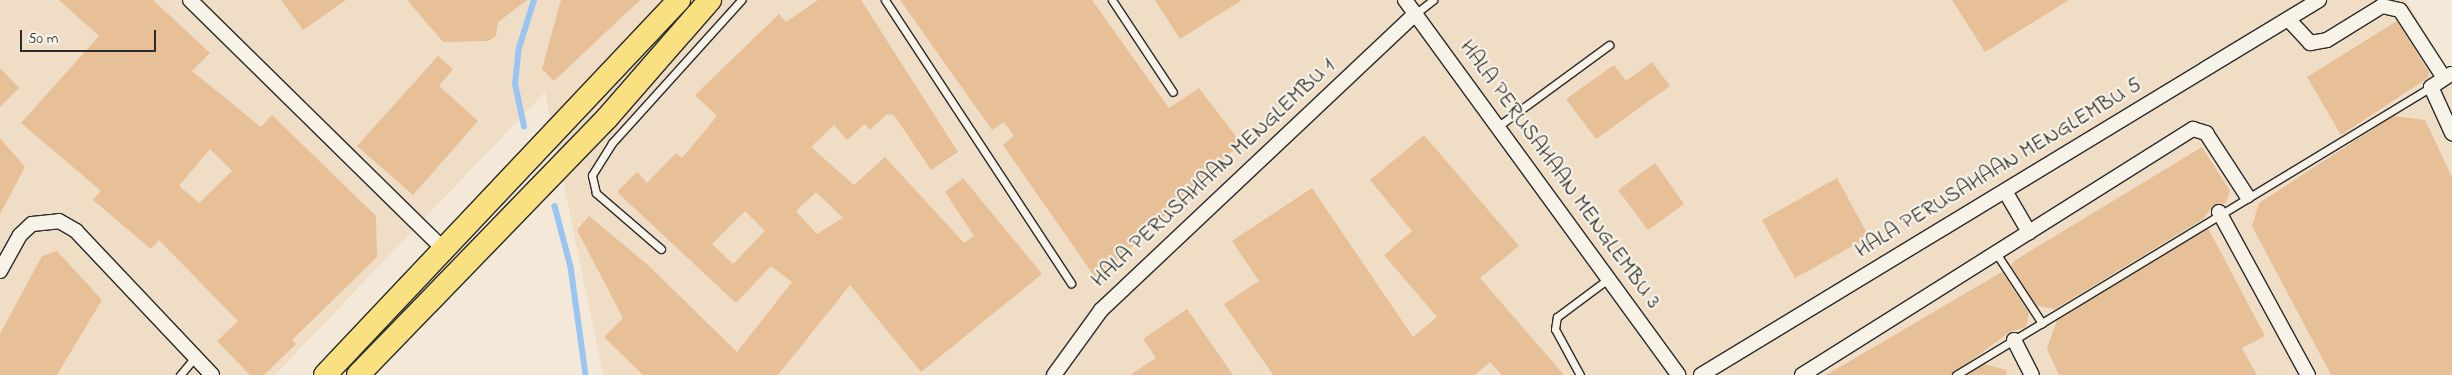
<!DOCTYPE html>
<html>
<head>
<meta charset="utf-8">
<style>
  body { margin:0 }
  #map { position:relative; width:2452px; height:375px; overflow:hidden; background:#f4e9d8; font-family:"Indie Flower",sans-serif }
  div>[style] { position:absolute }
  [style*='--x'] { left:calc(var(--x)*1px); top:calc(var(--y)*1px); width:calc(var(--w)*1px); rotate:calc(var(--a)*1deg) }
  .built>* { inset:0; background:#f0ddc5 }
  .stream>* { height:5.5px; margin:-2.75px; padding:0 2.75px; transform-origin:2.75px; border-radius:2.75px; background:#99c5f2 }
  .building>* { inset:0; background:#e7c098 }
  .roads { filter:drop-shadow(1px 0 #2b2b2b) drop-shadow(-1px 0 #2b2b2b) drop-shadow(0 1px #2b2b2b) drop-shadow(0 -1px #2b2b2b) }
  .lane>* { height:7px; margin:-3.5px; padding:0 3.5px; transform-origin:3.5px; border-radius:3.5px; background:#f7f3e8 }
  .street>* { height:14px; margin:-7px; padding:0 7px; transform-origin:7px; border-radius:7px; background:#f7f3e8 }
  .primary>* { height:22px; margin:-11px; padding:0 11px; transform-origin:11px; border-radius:11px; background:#f9e181 }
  span { translate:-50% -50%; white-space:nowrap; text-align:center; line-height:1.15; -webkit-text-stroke:4.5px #f7f3e8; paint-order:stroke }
  .street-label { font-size:22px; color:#2b2b2b }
  .scale { position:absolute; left:20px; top:30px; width:136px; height:22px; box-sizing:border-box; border:2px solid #2b2b2b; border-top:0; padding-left:6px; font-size:15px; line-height:18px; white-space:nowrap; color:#2b2b2b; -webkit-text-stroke:4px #f7f3e8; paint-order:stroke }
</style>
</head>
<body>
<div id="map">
  <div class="built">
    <i style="clip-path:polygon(0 0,2407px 0,2452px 80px,2452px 375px,603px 375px,545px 92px,275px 375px,0 375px)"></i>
  </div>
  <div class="stream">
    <i style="--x:524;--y:127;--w:44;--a:-101.8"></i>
    <i style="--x:515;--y:84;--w:36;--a:-84"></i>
    <i style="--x:519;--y:48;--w:50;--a:-72.6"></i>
    <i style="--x:555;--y:206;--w:63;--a:75.3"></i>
    <i style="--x:571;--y:267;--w:109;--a:82.1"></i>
  </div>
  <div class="building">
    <i style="clip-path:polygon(evenodd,59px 0,153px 0,210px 53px,192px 71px,261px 127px,272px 115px,376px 216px,377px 257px,292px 340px,296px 344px,264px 375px,250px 375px,217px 341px,238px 321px,159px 240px,151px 249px,93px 200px,101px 191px,21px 123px,99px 36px,59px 0,210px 149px,232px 171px,199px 203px,179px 186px,210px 149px)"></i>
    <i style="clip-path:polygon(281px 0,346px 0,303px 30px)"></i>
    <i style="clip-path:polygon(407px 0,527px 0,498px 22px,496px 36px,488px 41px,443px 42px)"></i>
    <i style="clip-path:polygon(561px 0,640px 0,554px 81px,542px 69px)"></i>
    <i style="clip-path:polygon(evenodd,818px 0,861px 0,958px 152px,931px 170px,894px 115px,887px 114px,870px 130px,865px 124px,847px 140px,834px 125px,811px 147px,854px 185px,885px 157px,964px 243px,974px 236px,945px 192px,963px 178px,1042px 274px,921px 372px,850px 285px,778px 375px,643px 375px,604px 337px,623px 318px,577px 230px,589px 216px,649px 266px,737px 352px,792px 282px,771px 266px,736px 303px,617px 192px,637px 172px,647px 183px,676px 153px,682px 158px,717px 116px,695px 95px,779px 14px,786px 22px,818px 0,816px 192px,843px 218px,817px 234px,796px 211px,816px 192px,818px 0,745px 211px,765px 231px,733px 264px,712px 244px,745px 211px)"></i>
    <i style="clip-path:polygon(900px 0,1092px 0,1169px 108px,1199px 88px,1241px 143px,1097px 280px,1003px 145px,1014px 136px,1004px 122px,992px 130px)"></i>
    <i style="clip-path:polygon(1155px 0,1242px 0,1180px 39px)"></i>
    <i style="clip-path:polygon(1952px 0,2069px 0,1985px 52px)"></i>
    <i style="clip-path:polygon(2397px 21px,2429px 72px,2428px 78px,2341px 135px,2307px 77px)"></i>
    <i style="clip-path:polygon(438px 56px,453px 69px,439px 86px,478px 121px,413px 195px,357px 146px)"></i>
    <i style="clip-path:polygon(1652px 62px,1670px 86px,1596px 139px,1566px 99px,1614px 65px,1626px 81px)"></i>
    <i style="clip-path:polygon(0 68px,19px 88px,0 107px)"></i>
    <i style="clip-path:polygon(2393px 116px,2425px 120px,2452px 177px,2452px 375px,2331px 375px,2252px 226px,2259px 203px)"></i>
    <i style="clip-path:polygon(1424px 135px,1519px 246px,1480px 278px,1564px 375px,1502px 375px,1490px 362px,1475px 375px,1273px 375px,1224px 304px,1259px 281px,1232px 241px,1312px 188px,1413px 337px,1437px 317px,1384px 255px,1412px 231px,1370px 180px)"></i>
    <i style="clip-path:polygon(0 138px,25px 167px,0 214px)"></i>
    <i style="clip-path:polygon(2202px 147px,2230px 191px,2226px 203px,2214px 205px,2203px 219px,2055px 309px,2037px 306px,2011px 266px,2014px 261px)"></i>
    <i style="clip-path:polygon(1655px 163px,1684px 204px,1648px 230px,1618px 190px)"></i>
    <i style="clip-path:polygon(1837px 178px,1869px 237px,1795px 278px,1762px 220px)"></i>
    <i style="clip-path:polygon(2208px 228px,2265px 336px,2242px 348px,2257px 375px,2059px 375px,2047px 349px,2057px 320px)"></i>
    <i style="clip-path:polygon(57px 251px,102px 300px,57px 375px,0 375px,0 334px,42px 256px)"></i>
    <i style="clip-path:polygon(2002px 272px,2029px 313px,2026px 327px,2010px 332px,1951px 375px,1826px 375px)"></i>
    <i style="clip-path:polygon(1187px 309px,1233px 375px,1130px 375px,1156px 358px,1143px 339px)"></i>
    <i style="clip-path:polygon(1984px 364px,2007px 370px,2006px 375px,1966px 375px)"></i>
  </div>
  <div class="roads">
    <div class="lane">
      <i style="--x:885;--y:0;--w:339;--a:56.7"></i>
      <i style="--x:1112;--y:0;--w:110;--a:56.5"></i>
      <i style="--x:1415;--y:14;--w:23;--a:-38"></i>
      <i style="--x:1497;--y:127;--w:139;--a:-36.2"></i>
      <i style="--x:661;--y:249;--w:86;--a:-139.3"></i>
      <i style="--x:596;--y:193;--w:18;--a:-103"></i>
      <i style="--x:592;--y:175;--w:38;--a:-58"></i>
      <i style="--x:612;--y:143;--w:193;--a:-47.9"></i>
      <i style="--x:1996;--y:253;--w:84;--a:56.7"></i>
      <i style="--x:180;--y:375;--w:23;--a:-50"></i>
      <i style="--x:1580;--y:375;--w:52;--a:-118.5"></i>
      <i style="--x:1555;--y:329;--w:12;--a:-81"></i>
      <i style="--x:1557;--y:317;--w:64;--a:-36.7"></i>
      <i style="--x:1956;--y:375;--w:555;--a:-31.23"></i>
    </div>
    <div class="street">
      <i style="--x:190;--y:0;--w:352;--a:44.5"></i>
      <i style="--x:1405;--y:0;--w:464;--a:53.9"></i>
      <i style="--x:2288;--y:19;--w:33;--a:47"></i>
      <i style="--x:2310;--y:43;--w:17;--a:-10"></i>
      <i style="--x:2327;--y:40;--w:65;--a:-31.7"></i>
      <i style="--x:2382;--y:6;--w:18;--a:13"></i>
      <i style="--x:2400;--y:10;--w:81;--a:57.1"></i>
      <i style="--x:2451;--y:74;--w:24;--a:147"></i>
      <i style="--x:2431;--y:87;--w:51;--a:65.5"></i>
      <i style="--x:2005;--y:191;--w:48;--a:59.7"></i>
      <i style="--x:2219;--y:212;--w:186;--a:61.4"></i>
      <i style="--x:0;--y:271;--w:41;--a:-60.9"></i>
      <i style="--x:20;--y:235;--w:16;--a:-43"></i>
      <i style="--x:32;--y:224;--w:27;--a:-6"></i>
      <i style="--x:59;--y:221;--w:20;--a:30"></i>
      <i style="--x:76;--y:231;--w:198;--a:46.6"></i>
      <i style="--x:2014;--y:340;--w:39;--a:63"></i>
      <i style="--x:1054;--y:375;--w:80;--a:-54.1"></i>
      <i style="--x:1101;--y:310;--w:432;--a:-43.3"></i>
      <i style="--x:1701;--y:375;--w:723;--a:-31.25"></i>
      <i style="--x:1802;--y:375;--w:462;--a:-32.2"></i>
      <i style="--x:2193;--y:129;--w:14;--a:17"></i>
      <i style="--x:2206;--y:133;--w:75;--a:56.9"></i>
    </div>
    <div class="primary">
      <i style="--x:325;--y:375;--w:516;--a:-46.65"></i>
      <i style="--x:358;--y:375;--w:358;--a:-45.9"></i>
      <i style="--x:607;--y:118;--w:157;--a:-48.9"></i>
    </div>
  </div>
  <div class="street-label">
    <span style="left:1999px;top:169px;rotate:-31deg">HALA PERUSAHAAN MENGLEMBU 5</span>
    <span style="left:1214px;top:174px;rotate:-43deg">HALA PERUSAHAAN MENGLEMBU 1</span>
    <span style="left:1559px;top:175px;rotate:54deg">HALA PERUSAHAAN MENGLEMBU 3</span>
  </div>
  <div class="scale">50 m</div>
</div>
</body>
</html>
